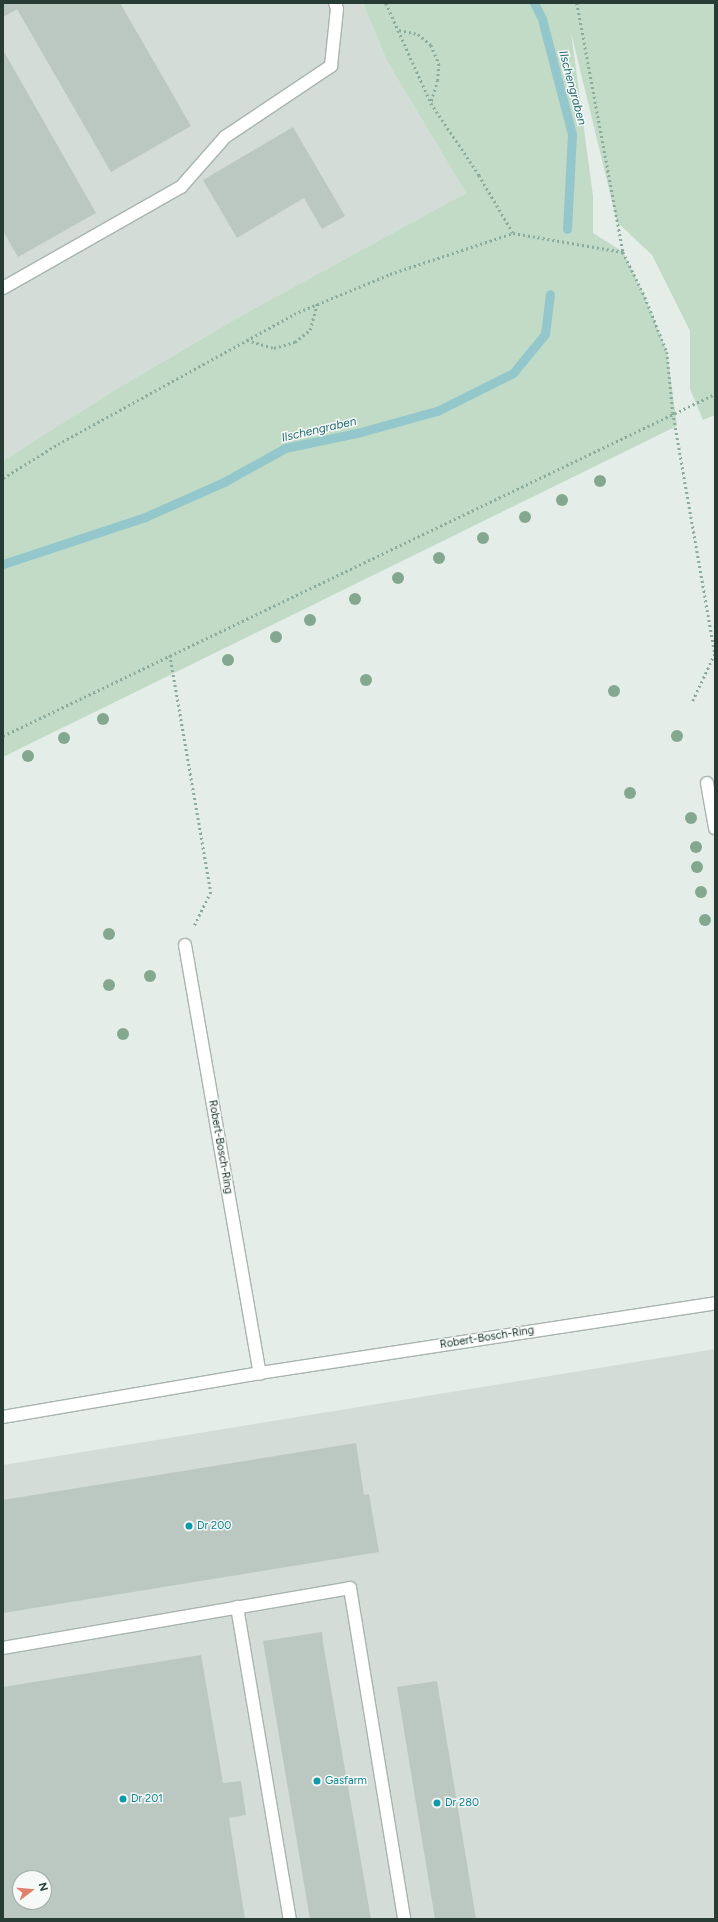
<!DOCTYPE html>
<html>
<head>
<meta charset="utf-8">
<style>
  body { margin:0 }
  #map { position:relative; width:718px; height:1922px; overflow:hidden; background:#e5ede9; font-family:Figtree,sans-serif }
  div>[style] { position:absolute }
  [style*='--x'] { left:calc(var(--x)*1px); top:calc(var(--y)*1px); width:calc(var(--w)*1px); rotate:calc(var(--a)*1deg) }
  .built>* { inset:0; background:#d3dcd7 }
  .green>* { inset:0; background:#c1dbc6 }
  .stream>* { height:9px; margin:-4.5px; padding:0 4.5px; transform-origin:4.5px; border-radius:4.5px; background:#94c7cb }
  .building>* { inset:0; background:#bbc7c1 }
  .path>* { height:2.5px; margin-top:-1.25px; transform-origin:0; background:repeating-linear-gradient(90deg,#89ac9e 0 2px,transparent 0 5px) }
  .roads { filter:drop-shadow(1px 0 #a8b4af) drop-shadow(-1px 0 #a8b4af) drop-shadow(0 1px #a8b4af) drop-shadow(0 -1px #a8b4af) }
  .service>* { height:12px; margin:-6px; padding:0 6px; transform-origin:6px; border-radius:6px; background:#fff }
  .minor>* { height:12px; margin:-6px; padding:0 6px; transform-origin:6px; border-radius:6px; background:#fff }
  .trees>* { width:12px; height:12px; margin:-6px; border-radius:50%; background:#84a88f }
  .dots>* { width:11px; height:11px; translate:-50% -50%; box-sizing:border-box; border:2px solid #f5f9f7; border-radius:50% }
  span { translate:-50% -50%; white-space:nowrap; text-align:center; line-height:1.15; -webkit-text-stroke:3px #f5f9f7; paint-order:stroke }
  .street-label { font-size:11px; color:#263c35 }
  .culture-label { font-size:11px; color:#0d838f }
  .left { translate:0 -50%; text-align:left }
  .water-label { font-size:12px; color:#276c72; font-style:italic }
  .frame { position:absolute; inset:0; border:4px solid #263c35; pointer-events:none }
  .north { position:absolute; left:12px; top:1870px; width:40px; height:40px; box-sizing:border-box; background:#f5f9f7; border:1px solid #a2ada9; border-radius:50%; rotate:74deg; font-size:11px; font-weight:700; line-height:16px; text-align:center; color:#263c35 }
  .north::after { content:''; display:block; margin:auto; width:14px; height:18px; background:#e2806e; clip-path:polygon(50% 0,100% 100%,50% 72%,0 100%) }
</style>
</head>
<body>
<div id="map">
  <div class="built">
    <i style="clip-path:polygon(3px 3px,363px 3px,387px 61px,466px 193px,239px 317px,110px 393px,3px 461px)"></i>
    <i style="clip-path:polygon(evenodd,715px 1349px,715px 1919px,3px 1919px,3px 1465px,715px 1349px,20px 1878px,44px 1878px,44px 1902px,20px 1902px,20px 1878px)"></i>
  </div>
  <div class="green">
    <i style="clip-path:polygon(363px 3px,715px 3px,715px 415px,703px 420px,690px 389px,690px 331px,652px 255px,617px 222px,571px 32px,593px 196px,593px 233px,623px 252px,645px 297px,667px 352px,677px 426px,3px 757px,3px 461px,110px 393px,239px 317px,466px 193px,387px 61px)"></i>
  </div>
  <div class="stream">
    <i style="--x:534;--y:3;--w:18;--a:63"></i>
    <i style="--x:542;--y:19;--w:119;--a:75.4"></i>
    <i style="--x:572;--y:134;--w:95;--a:93"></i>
    <i style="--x:3;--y:564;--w:150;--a:-18.3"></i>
    <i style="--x:145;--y:517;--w:86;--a:-23.9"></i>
    <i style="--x:224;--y:482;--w:70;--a:-29.1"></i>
    <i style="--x:285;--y:448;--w:74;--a:-11.8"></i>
    <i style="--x:357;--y:433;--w:83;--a:-15.4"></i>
    <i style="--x:437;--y:411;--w:85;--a:-26.6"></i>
    <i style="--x:513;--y:373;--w:50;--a:-50.6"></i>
    <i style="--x:545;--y:334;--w:40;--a:-82.9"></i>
  </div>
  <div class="building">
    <i style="clip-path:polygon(3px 3px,120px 3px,191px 126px,111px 172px,17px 9px,3px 17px)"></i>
    <i style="clip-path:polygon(3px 50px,96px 213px,18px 257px,3px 231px)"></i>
    <i style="clip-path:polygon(293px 127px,345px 216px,322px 229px,304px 198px,237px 238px,203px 180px)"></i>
    <i style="clip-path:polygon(356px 1443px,364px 1495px,369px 1494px,379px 1552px,3px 1613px,3px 1500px)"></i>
    <i style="clip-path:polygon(322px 1632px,323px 1643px,371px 1919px,310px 1919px,263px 1641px)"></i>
    <i style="clip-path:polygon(evenodd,201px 1655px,223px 1783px,241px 1781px,246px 1815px,229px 1818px,245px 1919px,3px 1919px,3px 1687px,201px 1655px,20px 1878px,44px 1878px,44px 1902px,20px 1902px,20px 1878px)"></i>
    <i style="clip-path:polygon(437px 1681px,476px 1919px,435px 1919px,397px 1687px)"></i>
  </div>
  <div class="path">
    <i style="--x:386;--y:3;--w:110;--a:65.8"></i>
    <i style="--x:431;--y:103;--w:87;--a:56.3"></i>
    <i style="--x:479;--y:175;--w:67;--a:59.6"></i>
    <i style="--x:513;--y:233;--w:112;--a:9.8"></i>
    <i style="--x:623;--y:252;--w:50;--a:63.9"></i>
    <i style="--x:645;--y:297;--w:59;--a:68.2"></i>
    <i style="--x:667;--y:352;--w:61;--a:84.4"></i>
    <i style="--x:673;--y:413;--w:245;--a:80.1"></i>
    <i style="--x:715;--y:654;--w:52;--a:115.1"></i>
    <i style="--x:577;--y:3;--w:253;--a:79.5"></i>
    <i style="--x:399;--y:30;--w:19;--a:12"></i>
    <i style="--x:418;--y:34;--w:17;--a:40"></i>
    <i style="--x:431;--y:45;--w:21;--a:67"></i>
    <i style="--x:439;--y:64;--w:16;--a:94"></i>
    <i style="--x:438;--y:80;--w:24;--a:107"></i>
    <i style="--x:247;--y:340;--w:28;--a:17"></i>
    <i style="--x:274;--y:348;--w:22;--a:-16"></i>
    <i style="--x:295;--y:342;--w:19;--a:-39"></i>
    <i style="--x:310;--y:330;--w:27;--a:-75"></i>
    <i style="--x:3;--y:478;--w:65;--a:-31.7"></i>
    <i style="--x:58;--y:444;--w:269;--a:-28.8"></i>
    <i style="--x:294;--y:314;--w:104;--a:-22.6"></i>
    <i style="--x:390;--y:274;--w:130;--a:-18.4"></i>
    <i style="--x:170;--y:655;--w:241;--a:80.2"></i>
    <i style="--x:211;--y:892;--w:39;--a:116"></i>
    <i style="--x:3;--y:736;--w:790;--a:-25.66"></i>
  </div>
  <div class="roads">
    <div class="service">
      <i style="--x:3;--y:288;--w:205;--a:-29.6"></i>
      <i style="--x:181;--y:187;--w:67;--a:-48.7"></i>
      <i style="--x:225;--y:137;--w:128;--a:-33.8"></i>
      <i style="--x:331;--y:66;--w:57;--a:-84"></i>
      <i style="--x:337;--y:9;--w:6;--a:-108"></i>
      <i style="--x:707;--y:783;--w:46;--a:79.9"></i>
      <i style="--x:237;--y:1607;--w:316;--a:80.4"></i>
      <i style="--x:3;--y:1648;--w:352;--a:-9.8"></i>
      <i style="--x:350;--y:1588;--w:335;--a:80.7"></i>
    </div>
    <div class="minor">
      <i style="--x:185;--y:945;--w:435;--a:80.1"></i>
      <i style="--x:3;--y:1417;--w:261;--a:-9.7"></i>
      <i style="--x:260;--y:1373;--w:460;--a:-8.7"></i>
    </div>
  </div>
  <div class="trees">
    <i style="left:600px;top:481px"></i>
    <i style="left:562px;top:500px"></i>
    <i style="left:525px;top:517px"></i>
    <i style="left:483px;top:538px"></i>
    <i style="left:439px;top:558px"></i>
    <i style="left:398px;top:578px"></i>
    <i style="left:355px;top:599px"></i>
    <i style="left:310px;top:620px"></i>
    <i style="left:276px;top:637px"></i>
    <i style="left:228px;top:660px"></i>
    <i style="left:366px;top:680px"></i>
    <i style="left:614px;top:691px"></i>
    <i style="left:103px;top:719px"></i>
    <i style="left:677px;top:736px"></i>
    <i style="left:64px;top:738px"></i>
    <i style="left:28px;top:756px"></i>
    <i style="left:630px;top:793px"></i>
    <i style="left:691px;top:818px"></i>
    <i style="left:696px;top:847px"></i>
    <i style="left:697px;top:867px"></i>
    <i style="left:701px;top:892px"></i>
    <i style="left:705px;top:920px"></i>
    <i style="left:109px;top:934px"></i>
    <i style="left:150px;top:976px"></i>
    <i style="left:109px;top:985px"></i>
    <i style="left:123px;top:1034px"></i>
  </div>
  <div class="dots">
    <i style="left:189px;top:1526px;background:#0f9aa8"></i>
    <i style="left:317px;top:1781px;background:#0f9aa8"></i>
    <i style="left:123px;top:1799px;background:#0f9aa8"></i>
    <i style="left:437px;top:1803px;background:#0f9aa8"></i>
  </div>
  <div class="street-label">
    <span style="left:220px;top:1147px;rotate:80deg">Robert-Bosch-Ring</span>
    <span style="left:487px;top:1338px;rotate:-9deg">Robert-Bosch-Ring</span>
  </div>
  <div class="culture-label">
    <span class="left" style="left:197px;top:1526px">Dr 200</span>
    <span class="left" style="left:325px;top:1781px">Gasfarm</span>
    <span class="left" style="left:131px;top:1799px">Dr 201</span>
    <span class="left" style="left:445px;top:1803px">Dr 280</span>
  </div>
  <div class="water-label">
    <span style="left:572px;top:88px;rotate:75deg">Ilschengraben</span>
    <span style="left:319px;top:430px;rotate:-13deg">Ilschengraben</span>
  </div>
  <div class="frame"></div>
  <div class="north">N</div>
</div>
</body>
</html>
